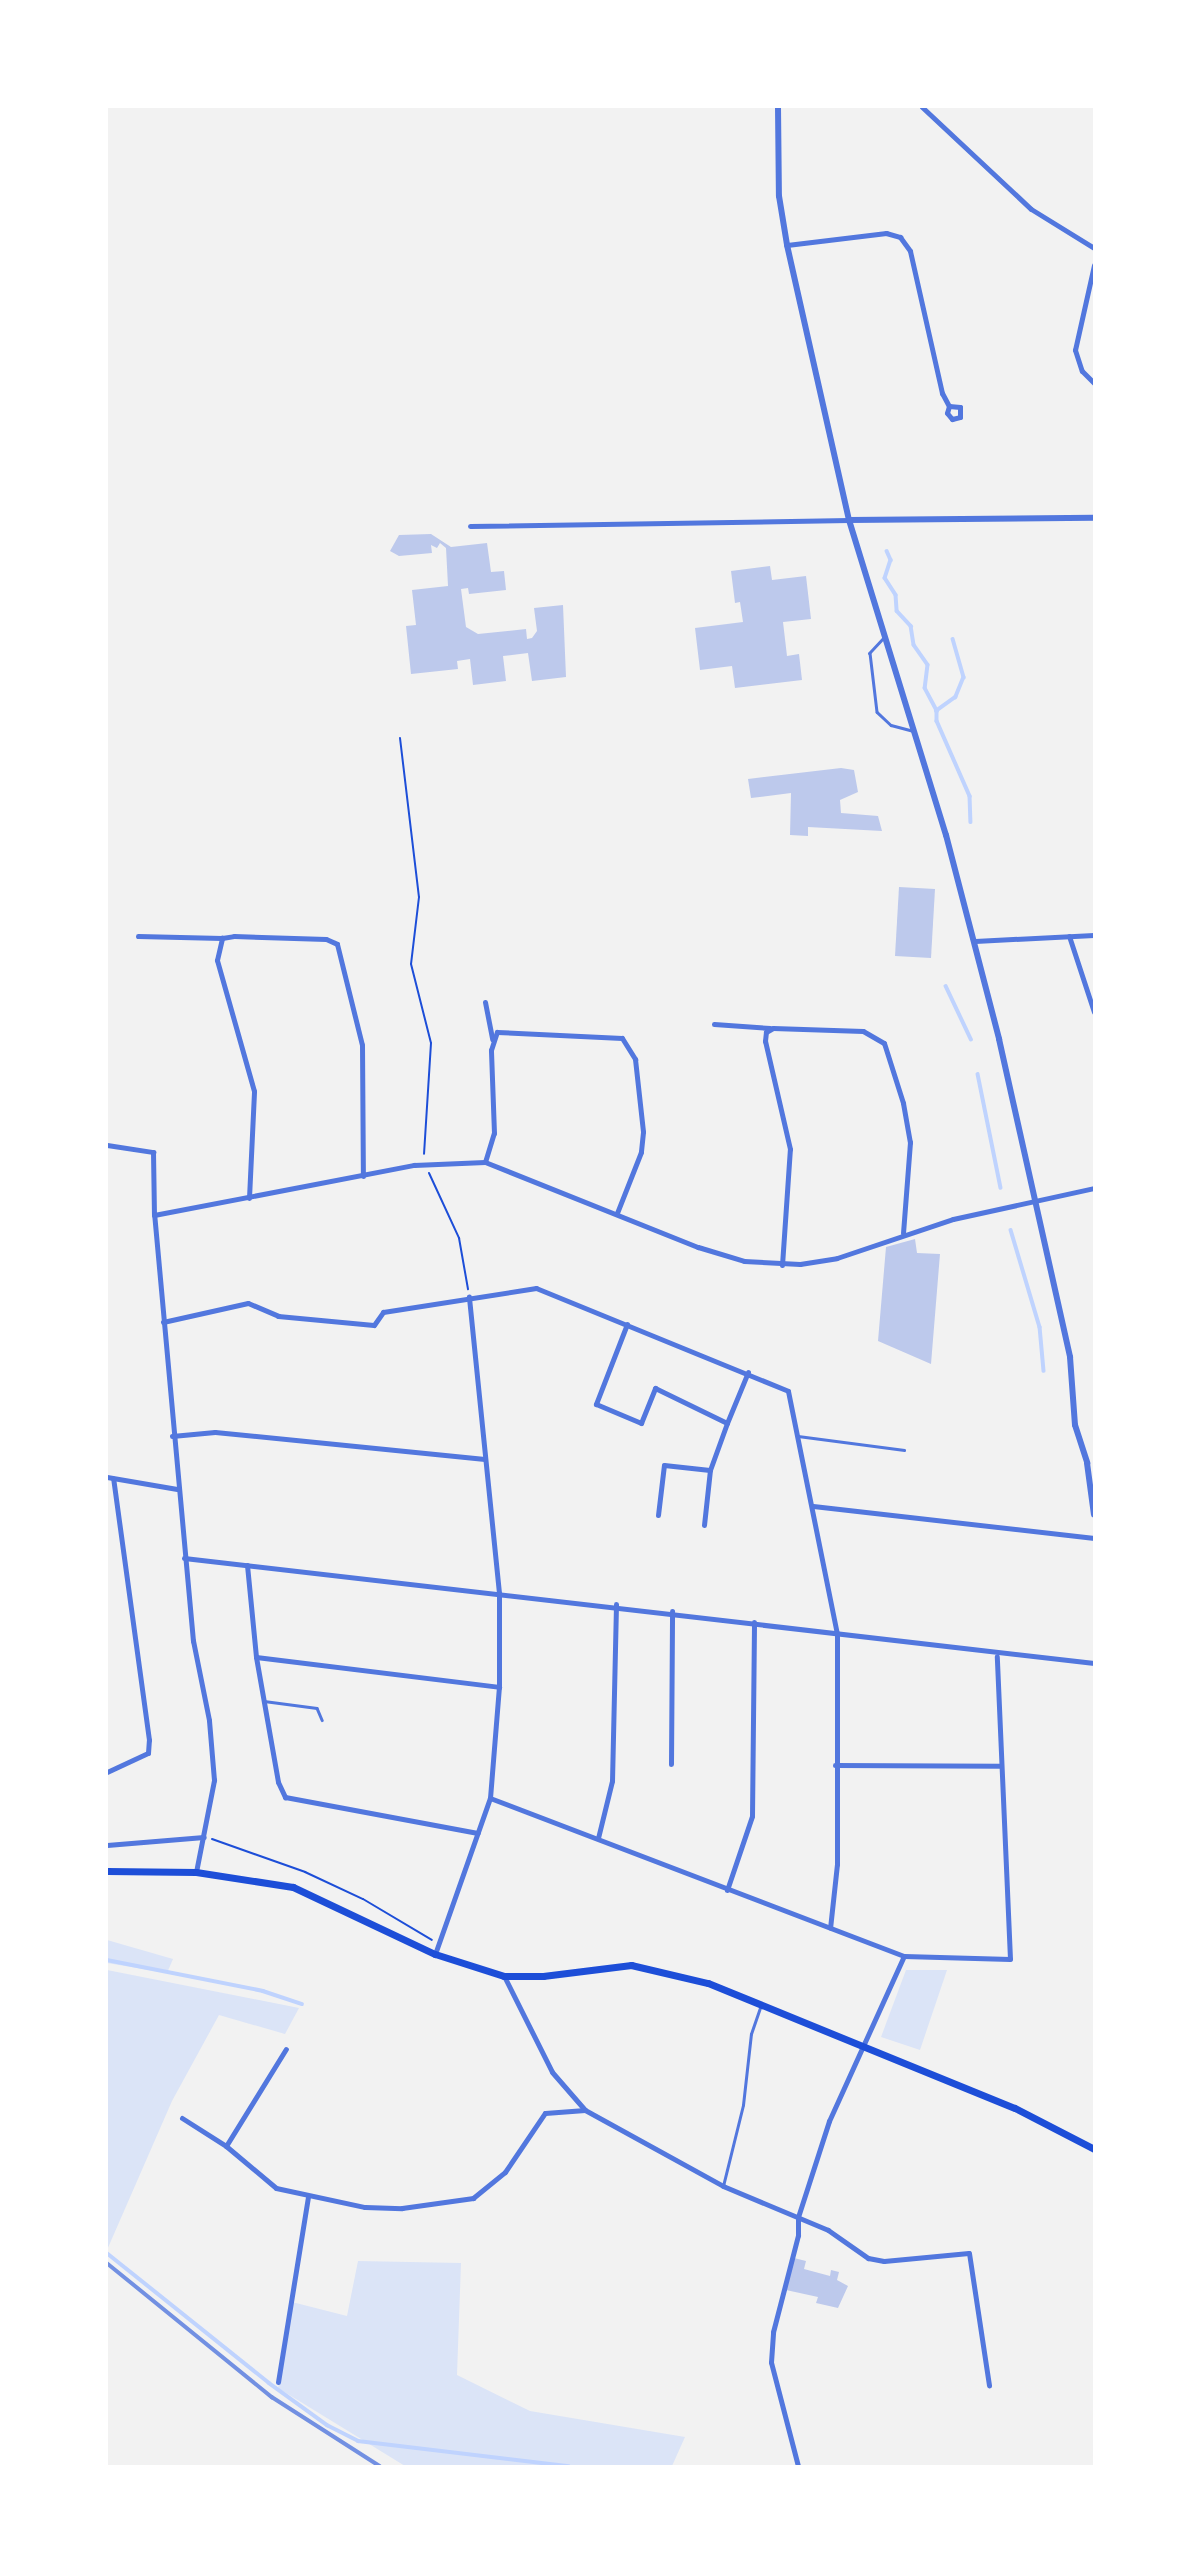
<!DOCTYPE html>
<html>
<head>
<meta charset="utf-8">
<style>
  body { margin:0 }
  #map { position:relative; width:1201px; height:2573px; overflow:hidden; background:#f2f2f2; font-family:"Golos Text",sans-serif }
  div>[style] { position:absolute }
  [style*='--x'] { left:calc(var(--x)*1px); top:calc(var(--y)*1px); width:calc(var(--w)*1px); rotate:calc(var(--a)*1deg) }
  .green>* { inset:0; background:#dbe4f7 }
  .stream>* { height:3.5px; margin:-1.75px; padding:0 1.75px; transform-origin:1.75px; border-radius:1.75px; background:#bfd3fe }
  .building>* { inset:0; background:#bdc9ec }
  .path>* { height:2px; margin:-1px; padding:0 1px; transform-origin:1px; border-radius:1px; background:#1d4ed8 }
  .service>* { height:2.5px; margin:-1.25px; padding:0 1.25px; transform-origin:1.25px; border-radius:1.25px; background:#5277de }
  .minor>* { height:5px; margin:-2.5px; padding:0 2.5px; transform-origin:2.5px; border-radius:2.5px; background:#5277de }
  .tertiary>* { height:6px; margin:-3px; padding:0 3px; transform-origin:3px; border-radius:3px; background:#5277de }
  .secondary>* { height:7px; margin:-3.5px; padding:0 3.5px; transform-origin:3.5px; border-radius:3.5px; background:#1d4ed8 }
  .rail>* { height:3.5px; margin:-1.75px; padding:0 1.75px; transform-origin:1.75px; border-radius:1.75px; background:#7290e2 }
  span { translate:-50% -50%; white-space:nowrap; text-align:center; line-height:1.15; -webkit-text-stroke:7px #fff; paint-order:stroke }
  .frame { position:absolute; inset:0; border:108px solid #fff; pointer-events:none }
</style>
</head>
<body>
<div id="map">
  <div class="green">
    <i style="clip-path:polygon(107px 1940px,173px 1959px,167px 1973px,107px 1963px)"></i>
    <i style="clip-path:polygon(107px 1970px,299px 2008px,285px 2034px,219px 2015px,172px 2101px,107px 2250px)"></i>
    <i style="clip-path:polygon(906px 1970px,947px 1970px,920px 2050px,881px 2037px)"></i>
    <i style="clip-path:polygon(358px 2261px,461px 2263px,457px 2375px,530px 2411px,685px 2437px,672px 2466px,405px 2466px,278px 2388px,292px 2302px,347px 2316px)"></i>
  </div>
  <div class="stream">
    <i style="--x:887;--y:551;--w:10;--a:66"></i>
    <i style="--x:891;--y:560;--w:19;--a:108"></i>
    <i style="--x:885;--y:578;--w:20;--a:57"></i>
    <i style="--x:896;--y:595;--w:16;--a:86"></i>
    <i style="--x:897;--y:611;--w:21;--a:47"></i>
    <i style="--x:911;--y:626;--w:19;--a:81"></i>
    <i style="--x:914;--y:645;--w:24;--a:55"></i>
    <i style="--x:928;--y:665;--w:23;--a:97"></i>
    <i style="--x:925;--y:688;--w:26;--a:62"></i>
    <i style="--x:953;--y:639;--w:40;--a:74"></i>
    <i style="--x:964;--y:677;--w:22;--a:112"></i>
    <i style="--x:956;--y:697;--w:24;--a:144"></i>
    <i style="--x:937;--y:711;--w:10;--a:90"></i>
    <i style="--x:937;--y:721;--w:82;--a:66.3"></i>
    <i style="--x:970;--y:796;--w:26;--a:88"></i>
    <i style="--x:946;--y:986;--w:59;--a:64.7"></i>
    <i style="--x:978;--y:1074;--w:116;--a:78.6"></i>
    <i style="--x:1011;--y:1230;--w:101;--a:73.4"></i>
    <i style="--x:1040;--y:1327;--w:44;--a:84.8"></i>
    <i style="--x:107;--y:1960;--w:159;--a:11.2"></i>
    <i style="--x:263;--y:1991;--w:41;--a:18.4"></i>
    <i style="--x:107;--y:2253;--w:208;--a:38.7"></i>
    <i style="--x:269;--y:2383;--w:72;--a:35.9"></i>
    <i style="--x:327;--y:2425;--w:35;--a:27"></i>
    <i style="--x:358;--y:2441;--w:212;--a:6.8"></i>
  </div>
  <div class="building">
    <i style="clip-path:polygon(431px 534px,451px 547px,487px 543px,491px 572px,504px 571px,506px 590px,469px 594px,468px 588px,461px 589px,466px 627px,478px 634px,526px 629px,527px 639px,532px 638px,537px 631px,534px 608px,563px 605px,566px 677px,532px 681px,528px 653px,503px 656px,506px 681px,473px 685px,470px 659px,457px 661px,458px 669px,411px 674px,406px 626px,416px 625px,412px 590px,448px 586px,446px 548px,440px 543px,437px 548px,431px 545px,432px 553px,399px 556px,390px 551px,399px 535px)"></i>
    <i style="clip-path:polygon(770px 566px,772px 580px,806px 576px,811px 619px,783px 622px,787px 656px,799px 654px,802px 680px,735px 688px,732px 666px,700px 670px,695px 628px,743px 622px,740px 602px,735px 603px,731px 571px)"></i>
    <i style="clip-path:polygon(841px 768px,854px 770px,858px 792px,840px 800px,841px 813px,878px 816px,882px 831px,808px 827px,808px 836px,790px 835px,791px 793px,751px 798px,748px 779px)"></i>
    <i style="clip-path:polygon(899px 887px,935px 889px,931px 958px,895px 956px)"></i>
    <i style="clip-path:polygon(915px 1239px,917px 1253px,940px 1254px,931px 1364px,878px 1341px,886px 1247px)"></i>
    <i style="clip-path:polygon(794px 2258px,806px 2261px,804px 2269px,830px 2276px,831px 2270px,839px 2272px,837px 2280px,848px 2286px,838px 2308px,816px 2303px,818px 2297px,786px 2290px)"></i>
  </div>
  <div class="path">
    <i style="--x:400;--y:738;--w:160;--a:83.2"></i>
    <i style="--x:419;--y:897;--w:67;--a:96.8"></i>
    <i style="--x:411;--y:964;--w:81;--a:75.8"></i>
    <i style="--x:431;--y:1043;--w:111;--a:93.6"></i>
    <i style="--x:429;--y:1173;--w:72;--a:65.2"></i>
    <i style="--x:459;--y:1238;--w:52;--a:80"></i>
    <i style="--x:212;--y:1839;--w:99;--a:19.5"></i>
    <i style="--x:305;--y:1872;--w:64;--a:25"></i>
    <i style="--x:363;--y:1899;--w:80;--a:30.7"></i>
  </div>
  <div class="service">
    <i style="--x:884;--y:638;--w:21;--a:133"></i>
    <i style="--x:870;--y:653;--w:59;--a:83.2"></i>
    <i style="--x:877;--y:712;--w:19;--a:43"></i>
    <i style="--x:891;--y:725;--w:23;--a:15"></i>
    <i style="--x:798;--y:1436;--w:107;--a:7.5"></i>
    <i style="--x:264;--y:1701;--w:53;--a:7.5"></i>
    <i style="--x:317;--y:1708;--w:13;--a:67"></i>
    <i style="--x:723;--y:2186;--w:83;--a:-76.1"></i>
    <i style="--x:743;--y:2105;--w:71;--a:-83.6"></i>
    <i style="--x:751;--y:2034;--w:31;--a:-71"></i>
  </div>
  <div class="minor">
    <i style="--x:922;--y:107;--w:149;--a:43.1"></i>
    <i style="--x:1031;--y:209;--w:74;--a:31.8"></i>
    <i style="--x:787;--y:245;--w:100;--a:-6.9"></i>
    <i style="--x:886;--y:233;--w:15;--a:16"></i>
    <i style="--x:900;--y:237;--w:17;--a:54"></i>
    <i style="--x:910;--y:251;--w:146;--a:77.3"></i>
    <i style="--x:942;--y:393;--w:15;--a:62"></i>
    <i style="--x:949;--y:406;--w:7;--a:106"></i>
    <i style="--x:947;--y:413;--w:8;--a:50"></i>
    <i style="--x:952;--y:419;--w:8;--a:-14"></i>
    <i style="--x:960;--y:417;--w:10;--a:-90"></i>
    <i style="--x:960;--y:407;--w:11;--a:-175"></i>
    <i style="--x:1094;--y:265;--w:87;--a:102.6"></i>
    <i style="--x:1075;--y:350;--w:22;--a:72"></i>
    <i style="--x:1082;--y:371;--w:17;--a:45"></i>
    <i style="--x:470;--y:526;--w:379;--a:-0.9"></i>
    <i style="--x:138;--y:936;--w:84;--a:1.4"></i>
    <i style="--x:1069;--y:936;--w:80;--a:71.8"></i>
    <i style="--x:975;--y:941;--w:119;--a:-2.9"></i>
    <i style="--x:485;--y:1002;--w:38;--a:79"></i>
    <i style="--x:714;--y:1024;--w:56;--a:4.1"></i>
    <i style="--x:107;--y:1145;--w:47;--a:8.7"></i>
    <i style="--x:153;--y:1152;--w:63;--a:89.1"></i>
    <i style="--x:485;--y:1162;--w:30;--a:-73"></i>
    <i style="--x:494;--y:1133;--w:83;--a:-92.1"></i>
    <i style="--x:491;--y:1050;--w:19;--a:-72"></i>
    <i style="--x:497;--y:1032;--w:125;--a:2.7"></i>
    <i style="--x:622;--y:1038;--w:25;--a:58"></i>
    <i style="--x:635;--y:1059;--w:73;--a:83.7"></i>
    <i style="--x:643;--y:1132;--w:20;--a:96"></i>
    <i style="--x:641;--y:1152;--w:66;--a:111.5"></i>
    <i style="--x:249;--y:1198;--w:107;--a:-87.3"></i>
    <i style="--x:254;--y:1091;--w:136;--a:-105.8"></i>
    <i style="--x:217;--y:960;--w:23;--a:-77"></i>
    <i style="--x:222;--y:938;--w:12;--a:-9"></i>
    <i style="--x:234;--y:936;--w:92;--a:1.9"></i>
    <i style="--x:326;--y:939;--w:12;--a:24"></i>
    <i style="--x:337;--y:944;--w:104;--a:76.1"></i>
    <i style="--x:362;--y:1045;--w:131;--a:89.6"></i>
    <i style="--x:782;--y:1265;--w:116;--a:-86.1"></i>
    <i style="--x:790;--y:1149;--w:111;--a:-103"></i>
    <i style="--x:765;--y:1041;--w:9;--a:-84"></i>
    <i style="--x:766;--y:1032;--w:8;--a:-30"></i>
    <i style="--x:773;--y:1028;--w:90;--a:1.9"></i>
    <i style="--x:863;--y:1031;--w:24;--a:30"></i>
    <i style="--x:884;--y:1043;--w:63;--a:72.4"></i>
    <i style="--x:903;--y:1103;--w:40;--a:80"></i>
    <i style="--x:910;--y:1142;--w:91;--a:94.4"></i>
    <i style="--x:163;--y:1322;--w:87;--a:-12.6"></i>
    <i style="--x:248;--y:1303;--w:33;--a:23"></i>
    <i style="--x:278;--y:1316;--w:96;--a:5.4"></i>
    <i style="--x:374;--y:1325;--w:16;--a:-55"></i>
    <i style="--x:383;--y:1312;--w:155;--a:-8.9"></i>
    <i style="--x:536;--y:1288;--w:272;--a:22.2"></i>
    <i style="--x:788;--y:1391;--w:247;--a:78.6"></i>
    <i style="--x:837;--y:1633;--w:231;--a:90"></i>
    <i style="--x:837;--y:1864;--w:64;--a:96.2"></i>
    <i style="--x:627;--y:1324;--w:86;--a:111.2"></i>
    <i style="--x:596;--y:1404;--w:49;--a:22.9"></i>
    <i style="--x:641;--y:1423;--w:38;--a:-68"></i>
    <i style="--x:655;--y:1388;--w:80;--a:25.9"></i>
    <i style="--x:727;--y:1423;--w:55;--a:-67.6"></i>
    <i style="--x:172;--y:1436;--w:43;--a:-5.3"></i>
    <i style="--x:215;--y:1432;--w:271;--a:5.7"></i>
    <i style="--x:107;--y:1477;--w:71;--a:9.7"></i>
    <i style="--x:813;--y:1506;--w:283;--a:6.5"></i>
    <i style="--x:658;--y:1515;--w:50;--a:-83.2"></i>
    <i style="--x:664;--y:1465;--w:46;--a:6.2"></i>
    <i style="--x:704;--y:1525;--w:55;--a:-83.8"></i>
    <i style="--x:710;--y:1470;--w:50;--a:-70.1"></i>
    <i style="--x:184;--y:1558;--w:916;--a:6.58"></i>
    <i style="--x:247;--y:1565;--w:92;--a:84.4"></i>
    <i style="--x:256;--y:1657;--w:127;--a:80"></i>
    <i style="--x:278;--y:1782;--w:17;--a:65"></i>
    <i style="--x:285;--y:1797;--w:196;--a:10.6"></i>
    <i style="--x:256;--y:1657;--w:245;--a:7"></i>
    <i style="--x:671;--y:1764;--w:153;--a:-89.6"></i>
    <i style="--x:835;--y:1765;--w:165;--a:0.3"></i>
    <i style="--x:107;--y:1772;--w:45;--a:-24.9"></i>
    <i style="--x:148;--y:1753;--w:13;--a:-86"></i>
    <i style="--x:149;--y:1740;--w:264;--a:-97.8"></i>
    <i style="--x:490;--y:1798;--w:443;--a:20.9"></i>
    <i style="--x:904;--y:1956;--w:106;--a:1.6"></i>
    <i style="--x:1010;--y:1959;--w:303;--a:-92.5"></i>
    <i style="--x:598;--y:1838;--w:59;--a:-76.2"></i>
    <i style="--x:612;--y:1781;--w:177;--a:-88.7"></i>
    <i style="--x:107;--y:1845;--w:97;--a:-4.7"></i>
    <i style="--x:196;--y:1872;--w:94;--a:-78.9"></i>
    <i style="--x:214;--y:1780;--w:60;--a:-94.8"></i>
    <i style="--x:209;--y:1720;--w:81;--a:-101.4"></i>
    <i style="--x:193;--y:1641;--w:428;--a:-95.2"></i>
    <i style="--x:154;--y:1215;--w:265;--a:-10.9"></i>
    <i style="--x:414;--y:1165;--w:71;--a:-2.4"></i>
    <i style="--x:485;--y:1162;--w:229;--a:21.8"></i>
    <i style="--x:698;--y:1247;--w:48;--a:16.9"></i>
    <i style="--x:744;--y:1261;--w:56;--a:3.1"></i>
    <i style="--x:800;--y:1264;--w:37;--a:-9"></i>
    <i style="--x:837;--y:1258;--w:122;--a:-18.6"></i>
    <i style="--x:953;--y:1219;--w:144;--a:-12.4"></i>
    <i style="--x:727;--y:1890;--w:78;--a:-71.3"></i>
    <i style="--x:752;--y:1816;--w:194;--a:-89.4"></i>
    <i style="--x:435;--y:1954;--w:165;--a:-70.6"></i>
    <i style="--x:490;--y:1798;--w:111;--a:-85.4"></i>
    <i style="--x:499;--y:1687;--w:94;--a:-90"></i>
    <i style="--x:499;--y:1593;--w:298;--a:-95.8"></i>
    <i style="--x:504;--y:1976;--w:107;--a:63.4"></i>
    <i style="--x:552;--y:2072;--w:50;--a:49"></i>
    <i style="--x:585;--y:2110;--w:158;--a:28.8"></i>
    <i style="--x:723;--y:2186;--w:114;--a:22.7"></i>
    <i style="--x:828;--y:2230;--w:49;--a:35"></i>
    <i style="--x:868;--y:2258;--w:16;--a:11"></i>
    <i style="--x:884;--y:2261;--w:85;--a:-5.4"></i>
    <i style="--x:969;--y:2253;--w:134;--a:81.4"></i>
    <i style="--x:182;--y:2118;--w:52;--a:32.5"></i>
    <i style="--x:226;--y:2146;--w:65;--a:40"></i>
    <i style="--x:276;--y:2188;--w:91;--a:12.1"></i>
    <i style="--x:365;--y:2207;--w:37;--a:2"></i>
    <i style="--x:402;--y:2208;--w:72;--a:-8"></i>
    <i style="--x:473;--y:2198;--w:41;--a:-39.1"></i>
    <i style="--x:505;--y:2172;--w:71;--a:-55.9"></i>
    <i style="--x:545;--y:2113;--w:40;--a:-4.3"></i>
    <i style="--x:226;--y:2146;--w:114;--a:-58.3"></i>
    <i style="--x:278;--y:2382;--w:187;--a:-80.8"></i>
    <i style="--x:798;--y:2466;--w:107;--a:-104.6"></i>
    <i style="--x:771;--y:2362;--w:30;--a:-86"></i>
    <i style="--x:773;--y:2332;--w:100;--a:-75.5"></i>
    <i style="--x:798;--y:2235;--w:18;--a:-90"></i>
    <i style="--x:798;--y:2217;--w:101;--a:-72.1"></i>
    <i style="--x:829;--y:2121;--w:181;--a:-65.6"></i>
  </div>
  <div class="tertiary">
    <i style="--x:778;--y:107;--w:89;--a:89.4"></i>
    <i style="--x:779;--y:196;--w:50;--a:80.7"></i>
    <i style="--x:787;--y:245;--w:282;--a:77.3"></i>
    <i style="--x:849;--y:520;--w:330;--a:72.9"></i>
    <i style="--x:946;--y:835;--w:211;--a:75.4"></i>
    <i style="--x:999;--y:1039;--w:326;--a:77.4"></i>
    <i style="--x:1070;--y:1357;--w:68;--a:85.8"></i>
    <i style="--x:1075;--y:1425;--w:40;--a:72"></i>
    <i style="--x:1087;--y:1463;--w:52;--a:82.3"></i>
    <i style="--x:849;--y:520;--w:245;--a:-0.5"></i>
  </div>
  <div class="secondary">
    <i style="--x:107;--y:1871;--w:89;--a:0.6"></i>
    <i style="--x:196;--y:1872;--w:98;--a:8.8"></i>
    <i style="--x:293;--y:1887;--w:157;--a:25.3"></i>
    <i style="--x:435;--y:1954;--w:72;--a:17.7"></i>
    <i style="--x:504;--y:1976;--w:39;--a:0"></i>
    <i style="--x:543;--y:1976;--w:89;--a:-7.1"></i>
    <i style="--x:631;--y:1965;--w:79;--a:13.2"></i>
    <i style="--x:708;--y:1983;--w:331;--a:22.2"></i>
    <i style="--x:1015;--y:2108;--w:89;--a:27.4"></i>
  </div>
  <div class="rail">
    <i style="--x:107;--y:2263;--w:213;--a:39.1"></i>
    <i style="--x:272;--y:2397;--w:128;--a:32.6"></i>
  </div>
  <div class="frame"></div>
</div>
</body>
</html>
